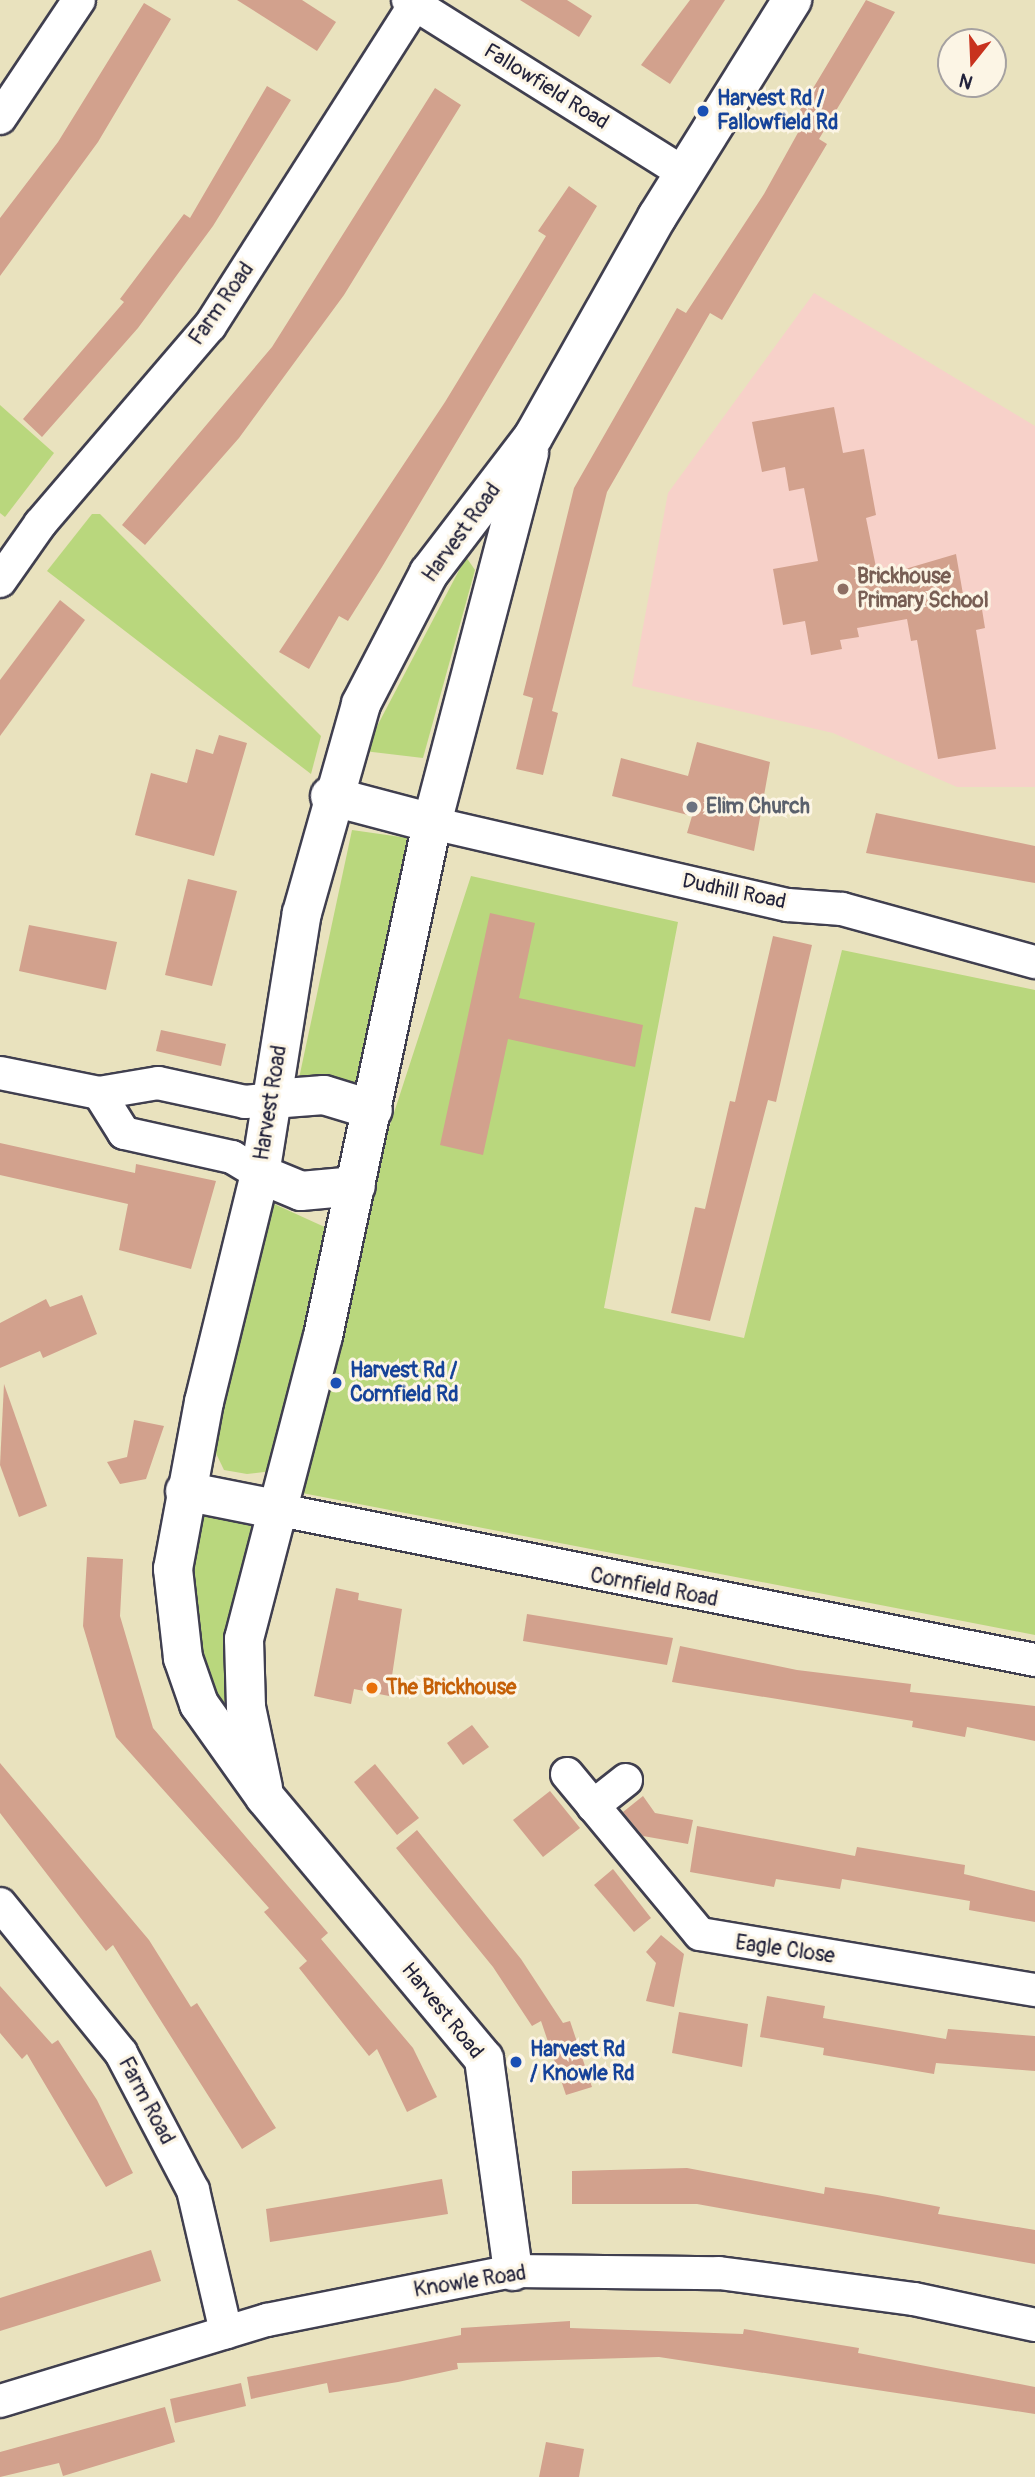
<!DOCTYPE html>
<html>
<head>
<meta charset="utf-8">
<style>
  body { margin:0 }
  #map { position:relative; width:1035px; height:2477px; overflow:hidden; background:#e9e2be; font-family:Pangolin,sans-serif }
  div>[style] { position:absolute }
  [style*='--x'] { left:calc(var(--x)*1px); top:calc(var(--y)*1px); width:calc(var(--w)*1px); rotate:calc(var(--a)*1deg) }
  .built>* { inset:0; background:#f7d1c9 }
  .green>* { inset:0; background:#b9d77d }
  .building>* { inset:0; background:#d2a18d }
  .roads { filter:drop-shadow(2px 0 #403f4f) drop-shadow(-2px 0 #403f4f) drop-shadow(0 2px #403f4f) drop-shadow(0 -2px #403f4f) }
  .minor>* { height:32px; margin:-16px; padding:0 16px; transform-origin:16px; border-radius:16px; background:#fff }
  .tertiary>* { height:38px; margin:-19px; padding:0 19px; transform-origin:19px; border-radius:19px; background:#fff }
  .dots>* { width:19px; height:19px; translate:-50% -50%; box-sizing:border-box; border:4px solid #fcf5e5; border-radius:50% }
  span { translate:-50% -50%; white-space:nowrap; text-align:center; line-height:1.15; -webkit-text-stroke:6px #fcf5e5; paint-order:stroke }
  .street-label { font-size:21px; color:#22223b }
  .transit-label { font-size:21px; color:#164399; font-weight:700 }
  .left { translate:0 -50%; text-align:left }
  .education-label { font-size:21px; color:#785e54; font-weight:700 }
  .worship-label { font-size:21px; color:#5b616d; font-weight:700 }
  .food-label { font-size:21px; color:#c56008; font-weight:700 }
  .north { position:absolute; left:937px; top:28px; width:70px; height:70px; box-sizing:border-box; background:#fcf5e5; border:2px solid #a5a1a1; border-radius:50%; rotate:198deg; font-size:19px; font-weight:700; line-height:28px; text-align:center; color:#22223b }
  .north::after { content:''; display:block; margin:auto; width:24px; height:32px; background:#c8321e; clip-path:polygon(50% 0,100% 100%,50% 72%,0 100%) }
</style>
</head>
<body>
<div id="map">
  <div class="built">
    <i style="clip-path:polygon(814px 293px,1035px 426px,1035px 787px,957px 787px,833px 733px,632px 686px,668px 493px)"></i>
  </div>
  <div class="green">
    <i style="clip-path:polygon(0 405px,54px 453px,5px 517px,0 513px)"></i>
    <i style="clip-path:polygon(92px 514px,100px 514px,321px 736px,311px 774px,47px 571px)"></i>
    <i style="clip-path:polygon(466px 557px,475px 570px,423px 758px,364px 751px)"></i>
    <i style="clip-path:polygon(352px 830px,408px 838px,362px 1084px,298px 1083px)"></i>
    <i style="clip-path:polygon(471px 876px,678px 922px,604px 1308px,744px 1338px,842px 950px,1035px 990px,1035px 1635px,297px 1492px,349px 1251px)"></i>
    <i style="clip-path:polygon(272px 1203px,329px 1229px,272px 1471px,247px 1474px,224px 1470px,213px 1447px)"></i>
    <i style="clip-path:polygon(192px 1501px,264px 1517px,245px 1756px,205px 1704px,186px 1528px)"></i>
  </div>
  <div class="building">
    <i style="clip-path:polygon(237px 0,302px 0,336px 22px,317px 51px)"></i>
    <i style="clip-path:polygon(520px 0,567px 0,592px 16px,579px 37px)"></i>
    <i style="clip-path:polygon(690px 0,725px 0,670px 84px,641px 65px)"></i>
    <i style="clip-path:polygon(866px 0,895px 12px,819px 139px,827px 144px,722px 320px,710px 313px,607px 492px,552px 711px,558px 713px,543px 775px,516px 769px,533px 698px,523px 695px,574px 488px,677px 308px,686px 313px,764px 194px,805px 120px,797px 115px)"></i>
    <i style="clip-path:polygon(144px 3px,171px 19px,98px 142px,0 276px,0 218px,58px 142px)"></i>
    <i style="clip-path:polygon(267px 86px,291px 100px,213px 226px,138px 328px,42px 437px,23px 419px,124px 302px,120px 299px,184px 214px,190px 218px)"></i>
    <i style="clip-path:polygon(435px 88px,461px 105px,344px 295px,239px 438px,145px 545px,122px 525px,272px 347px)"></i>
    <i style="clip-path:polygon(569px 186px,597px 206px,382px 567px,348px 621px,339px 616px,309px 669px,279px 652px,445px 402px,546px 236px,538px 231px)"></i>
    <i style="clip-path:polygon(834px 407px,843px 453px,864px 449px,876px 515px,866px 518px,878px 577px,956px 554px,964px 600px,980px 597px,985px 628px,976px 630px,996px 749px,938px 759px,917px 640px,911px 641px,907px 619px,857px 628px,859px 637px,840px 640px,842px 649px,811px 655px,805px 621px,783px 625px,773px 569px,818px 561px,804px 488px,789px 491px,785px 467px,762px 472px,752px 422px)"></i>
    <i style="clip-path:polygon(60px 600px,85px 620px,0 736px,0 680px)"></i>
    <i style="clip-path:polygon(219px 735px,247px 743px,214px 856px,135px 835px,151px 773px,187px 783px,196px 749px,213px 754px)"></i>
    <i style="clip-path:polygon(697px 742px,770px 762px,754px 851px,687px 833px,692px 816px,612px 796px,621px 758px,688px 776px)"></i>
    <i style="clip-path:polygon(876px 813px,1035px 846px,1035px 883px,866px 853px)"></i>
    <i style="clip-path:polygon(188px 879px,237px 891px,212px 986px,165px 975px)"></i>
    <i style="clip-path:polygon(490px 913px,535px 923px,519px 998px,643px 1025px,635px 1067px,508px 1039px,483px 1155px,440px 1145px)"></i>
    <i style="clip-path:polygon(29px 925px,117px 942px,106px 990px,19px 971px)"></i>
    <i style="clip-path:polygon(773px 936px,812px 945px,776px 1102px,768px 1100px,710px 1321px,671px 1313px,695px 1207px,705px 1209px,730px 1101px,735px 1102px)"></i>
    <i style="clip-path:polygon(161px 1030px,226px 1044px,221px 1066px,156px 1051px)"></i>
    <i style="clip-path:polygon(0 1143px,135px 1173px,136px 1164px,216px 1181px,191px 1269px,119px 1250px,128px 1204px,0 1175px)"></i>
    <i style="clip-path:polygon(82px 1295px,97px 1334px,43px 1358px,40px 1351px,0 1368px,0 1323px,46px 1299px,50px 1307px)"></i>
    <i style="clip-path:polygon(4px 1384px,47px 1506px,19px 1517px,0 1465px)"></i>
    <i style="clip-path:polygon(134px 1420px,164px 1426px,146px 1479px,120px 1484px,107px 1462px,127px 1457px)"></i>
    <i style="clip-path:polygon(87px 1557px,123px 1559px,120px 1616px,153px 1728px,328px 1933px,321px 1939px,413px 2048px,437px 2097px,407px 2112px,377px 2049px,369px 2056px,299px 1968px,307px 1961px,264px 1912px,269px 1908px,116px 1737px,83px 1626px)"></i>
    <i style="clip-path:polygon(336px 1588px,359px 1593px,358px 1600px,402px 1609px,389px 1696px,354px 1689px,351px 1704px,314px 1696px)"></i>
    <i style="clip-path:polygon(527px 1614px,673px 1638px,667px 1665px,523px 1641px)"></i>
    <i style="clip-path:polygon(680px 1646px,797px 1670px,911px 1684px,910px 1692px,1035px 1706px,1035px 1741px,967px 1727px,965px 1737px,912px 1727px,913px 1721px,672px 1682px)"></i>
    <i style="clip-path:polygon(472px 1725px,489px 1747px,463px 1765px,447px 1743px)"></i>
    <i style="clip-path:polygon(0 1763px,149px 1940px,191px 2007px,197px 2003px,276px 2128px,242px 2149px,113px 1945px,106px 1951px,0 1813px)"></i>
    <i style="clip-path:polygon(375px 1764px,419px 1818px,397px 1835px,354px 1782px)"></i>
    <i style="clip-path:polygon(550px 1791px,580px 1828px,543px 1857px,513px 1820px)"></i>
    <i style="clip-path:polygon(643px 1796px,655px 1813px,693px 1820px,688px 1844px,643px 1836px,623px 1812px)"></i>
    <i style="clip-path:polygon(697px 1826px,855px 1856px,857px 1847px,965px 1865px,964px 1874px,1035px 1891px,1035px 1922px,969px 1910px,970px 1901px,842px 1879px,840px 1889px,776px 1879px,774px 1887px,690px 1872px)"></i>
    <i style="clip-path:polygon(417px 1830px,521px 1959px,563px 2023px,570px 2021px,592px 2087px,566px 2095px,541px 2021px,532px 2026px,493px 1967px,396px 1848px)"></i>
    <i style="clip-path:polygon(613px 1869px,651px 1918px,634px 1932px,594px 1885px)"></i>
    <i style="clip-path:polygon(661px 1935px,684px 1954px,674px 2007px,646px 2001px,656px 1963px,646px 1952px)"></i>
    <i style="clip-path:polygon(0 1986px,52px 2044px,58px 2040px,97px 2100px,133px 2173px,106px 2187px,27px 2054px,22px 2059px,0 2033px)"></i>
    <i style="clip-path:polygon(767px 1996px,825px 2006px,823px 2018px,946px 2039px,948px 2029px,1035px 2036px,1035px 2071px,936px 2063px,934px 2074px,823px 2055px,824px 2048px,760px 2037px)"></i>
    <i style="clip-path:polygon(679px 2012px,748px 2024px,742px 2067px,672px 2053px)"></i>
    <i style="clip-path:polygon(687px 2168px,824px 2194px,825px 2187px,877px 2195px,940px 2207px,938px 2214px,1035px 2230px,1035px 2264px,697px 2204px,572px 2204px,572px 2171px)"></i>
    <i style="clip-path:polygon(442px 2179px,448px 2214px,270px 2242px,266px 2209px)"></i>
    <i style="clip-path:polygon(151px 2250px,161px 2281px,0 2331px,0 2298px)"></i>
    <i style="clip-path:polygon(570px 2321px,570px 2328px,743px 2334px,744px 2329px,859px 2348px,858px 2353px,1035px 2387px,1035px 2414px,659px 2357px,457px 2363px,458px 2369px,398px 2382px,329px 2393px,327px 2383px,251px 2399px,247px 2377px,461px 2335px,461px 2328px)"></i>
    <i style="clip-path:polygon(241px 2383px,246px 2406px,175px 2423px,170px 2399px)"></i>
    <i style="clip-path:polygon(165px 2407px,175px 2442px,63px 2476px,59px 2463px,0 2477px,0 2452px)"></i>
    <i style="clip-path:polygon(546px 2442px,584px 2449px,579px 2477px,539px 2477px)"></i>
  </div>
  <div class="roads">
    <div class="minor">
      <i style="--x:408;--y:0;--w:326;--a:32.1"></i>
      <i style="--x:0;--y:118;--w:142;--a:-56.2"></i>
      <i style="--x:0;--y:581;--w:70;--a:-54.9"></i>
      <i style="--x:40;--y:524;--w:261;--a:-49.4"></i>
      <i style="--x:210;--y:326;--w:382;--a:-57.5"></i>
      <i style="--x:432;--y:823;--w:365;--a:13"></i>
      <i style="--x:788;--y:905;--w:54;--a:4.2"></i>
      <i style="--x:842;--y:909;--w:200;--a:15.4"></i>
      <i style="--x:0;--y:1073;--w:101;--a:11.4"></i>
      <i style="--x:99;--y:1093;--w:60;--a:-9.6"></i>
      <i style="--x:158;--y:1083;--w:89;--a:12.3"></i>
      <i style="--x:245;--y:1102;--w:27;--a:-6"></i>
      <i style="--x:99;--y:1093;--w:47;--a:58"></i>
      <i style="--x:124;--y:1133;--w:111;--a:12.5"></i>
      <i style="--x:232;--y:1157;--w:33;--a:31"></i>
      <i style="--x:275;--y:1509;--w:775;--a:11.24"></i>
      <i style="--x:567;--y:1774;--w:208;--a:50.3"></i>
      <i style="--x:700;--y:1934;--w:340;--a:9.5"></i>
      <i style="--x:593;--y:1806;--w:42;--a:-38.2"></i>
      <i style="--x:0;--y:1904;--w:192;--a:50.9"></i>
      <i style="--x:121;--y:2053;--w:155;--a:62.3"></i>
      <i style="--x:193;--y:2190;--w:146;--a:76.9"></i>
      <i style="--x:0;--y:2401;--w:279;--a:-16.9"></i>
      <i style="--x:267;--y:2320;--w:251;--a:-11.3"></i>
      <i style="--x:513;--y:2271;--w:206;--a:0.6"></i>
      <i style="--x:719;--y:2273;--w:197;--a:7.6"></i>
      <i style="--x:914;--y:2299;--w:124;--a:12.1"></i>
    </div>
    <div class="tertiary">
      <i style="--x:330;--y:796;--w:106;--a:14.8"></i>
      <i style="--x:272;--y:1099;--w:52;--a:-4.4"></i>
      <i style="--x:324;--y:1095;--w:51;--a:17"></i>
      <i style="--x:260;--y:1174;--w:44;--a:22.5"></i>
      <i style="--x:301;--y:1191;--w:55;--a:-5.2"></i>
      <i style="--x:185;--y:1491;--w:92;--a:11.3"></i>
      <i style="--x:263;--y:1788;--w:83;--a:-101.9"></i>
      <i style="--x:246;--y:1707;--w:68;--a:-91.7"></i>
      <i style="--x:244;--y:1639;--w:313;--a:-75.4"></i>
      <i style="--x:323;--y:1336;--w:524;--a:-78"></i>
      <i style="--x:432;--y:823;--w:383;--a:-75.3"></i>
      <i style="--x:513;--y:2271;--w:214;--a:-97.8"></i>
      <i style="--x:484;--y:2059;--w:341;--a:-129.9"></i>
      <i style="--x:265;--y:1797;--w:114;--a:-125.4"></i>
      <i style="--x:199;--y:1704;--w:49;--a:-109.2"></i>
      <i style="--x:183;--y:1658;--w:90;--a:-96.4"></i>
      <i style="--x:173;--y:1569;--w:170;--a:-79.5"></i>
      <i style="--x:204;--y:1402;--w:235;--a:-76.2"></i>
      <i style="--x:260;--y:1174;--w:264;--a:-80.9"></i>
      <i style="--x:302;--y:913;--w:217;--a:-74.2"></i>
      <i style="--x:361;--y:704;--w:148;--a:-62.6"></i>
      <i style="--x:429;--y:573;--w:171;--a:-52.6"></i>
      <i style="--x:533;--y:437;--w:253;--a:-60.6"></i>
      <i style="--x:657;--y:217;--w:256;--a:-58.1"></i>
    </div>
  </div>
  <div class="dots">
    <i style="left:703px;top:111px;background:#1a4fb4"></i>
    <i style="left:843px;top:589px;background:#8d6e63"></i>
    <i style="left:692px;top:807px;background:#6b7280"></i>
    <i style="left:336px;top:1383px;background:#1a4fb4"></i>
    <i style="left:372px;top:1688px;background:#e8710a"></i>
    <i style="left:516px;top:2062px;background:#1a4fb4"></i>
  </div>
  <div class="street-label">
    <span style="left:546px;top:87px;rotate:32deg">Fallowfield Road</span>
    <span style="left:222px;top:304px;rotate:-55deg">Farm Road</span>
    <span style="left:462px;top:533px;rotate:-54deg">Harvest Road</span>
    <span style="left:734px;top:892px;rotate:12deg">Dudhill Road</span>
    <span style="left:271px;top:1103px;rotate:-81deg">Harvest Road</span>
    <span style="left:654px;top:1588px;rotate:11deg">Cornfield Road</span>
    <span style="left:785px;top:1950px;rotate:8deg">Eagle Close</span>
    <span style="left:442px;top:2011px;rotate:51deg">Harvest Road</span>
    <span style="left:146px;top:2101px;rotate:62deg">Farm Road</span>
    <span style="left:470px;top:2282px;rotate:-9deg">Knowle Road</span>
  </div>
  <div class="transit-label">
    <span class="left" style="left:717px;top:111px">Harvest Rd /<br>Fallowfield Rd</span>
    <span class="left" style="left:350px;top:1383px">Harvest Rd /<br>Cornfield Rd</span>
    <span class="left" style="left:530px;top:2062px">Harvest Rd<br>/ Knowle Rd</span>
  </div>
  <div class="education-label">
    <span class="left" style="left:857px;top:589px">Brickhouse<br>Primary School</span>
  </div>
  <div class="worship-label">
    <span class="left" style="left:706px;top:807px">Elim Church</span>
  </div>
  <div class="food-label">
    <span class="left" style="left:386px;top:1688px">The Brickhouse</span>
  </div>
  <div class="north">N</div>
</div>
</body>
</html>
